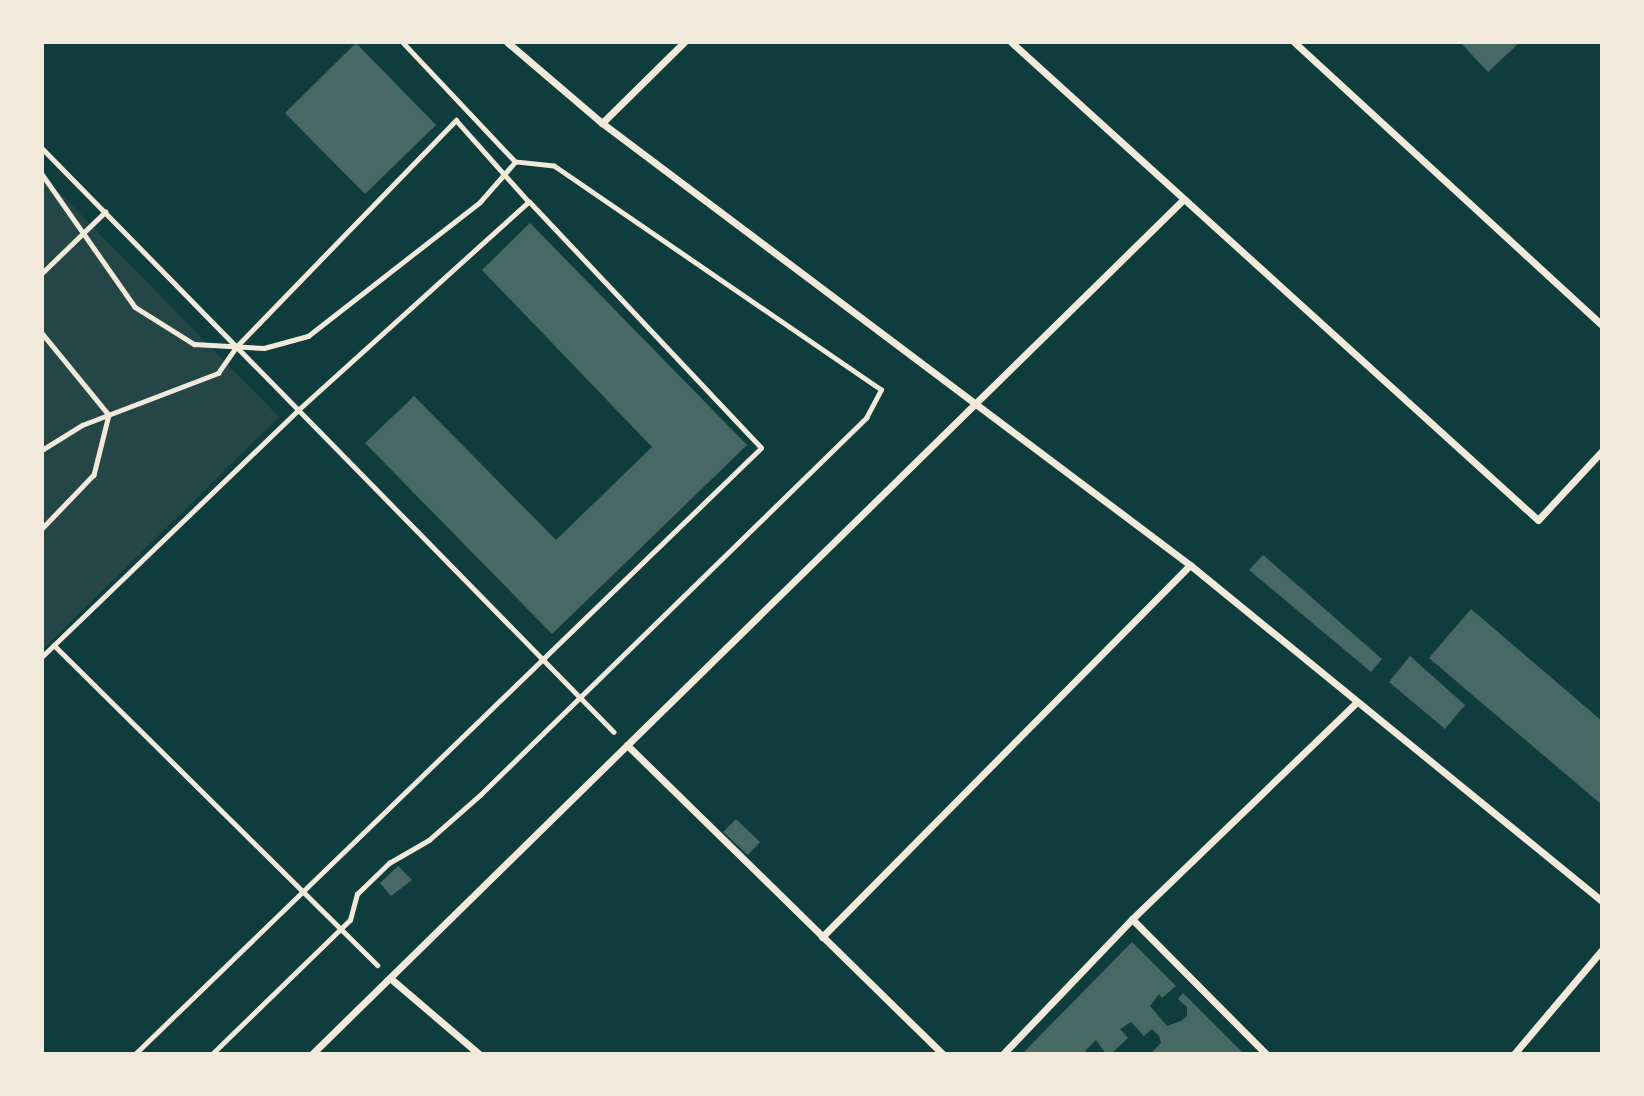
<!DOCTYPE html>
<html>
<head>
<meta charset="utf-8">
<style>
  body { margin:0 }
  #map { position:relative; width:1644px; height:1096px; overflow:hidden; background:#0f3d3e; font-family:"Times New Roman",serif }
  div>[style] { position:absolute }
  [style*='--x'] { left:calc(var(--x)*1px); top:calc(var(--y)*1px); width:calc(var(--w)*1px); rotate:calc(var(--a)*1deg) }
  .green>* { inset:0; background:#244646 }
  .building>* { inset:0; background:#486865 }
  .path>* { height:4.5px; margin:-2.25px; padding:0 2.25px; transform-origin:2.25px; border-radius:2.25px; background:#f1e9da }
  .minor>* { height:7px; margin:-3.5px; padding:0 3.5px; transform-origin:3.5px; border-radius:3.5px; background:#f1e9da }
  span { translate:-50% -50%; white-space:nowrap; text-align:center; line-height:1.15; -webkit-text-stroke:7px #f1e9da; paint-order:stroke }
  .frame { position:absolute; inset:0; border:44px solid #f1e9da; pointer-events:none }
</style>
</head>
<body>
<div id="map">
  <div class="green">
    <i style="clip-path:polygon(42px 175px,279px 417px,42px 650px)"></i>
  </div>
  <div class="building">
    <i style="clip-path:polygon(1460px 42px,1520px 42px,1488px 72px)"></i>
    <i style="clip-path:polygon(356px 43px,436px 125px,365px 194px,285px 113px)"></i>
    <i style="clip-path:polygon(530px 223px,747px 445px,552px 634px,365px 443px,414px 396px,556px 540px,652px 447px,482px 270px)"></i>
    <i style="clip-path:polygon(1263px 555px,1382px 659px,1371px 672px,1249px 570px)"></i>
    <i style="clip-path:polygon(1471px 609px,1602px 721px,1602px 805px,1429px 658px)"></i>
    <i style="clip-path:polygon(1410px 656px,1465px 705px,1445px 729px,1389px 682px)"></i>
    <i style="clip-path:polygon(736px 819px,760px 842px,748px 855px,723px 832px)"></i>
    <i style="clip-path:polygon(398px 866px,412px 880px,391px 896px,380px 883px)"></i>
    <i style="clip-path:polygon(1132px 942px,1176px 986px,1162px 998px,1159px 994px,1144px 1014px,1150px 1006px,1167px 1026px,1181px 1021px,1187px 1016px,1187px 1007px,1178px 999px,1183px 993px,1244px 1054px,1150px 1054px,1161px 1043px,1159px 1036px,1152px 1029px,1144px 1036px,1131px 1022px,1120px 1029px,1128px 1038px,1111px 1054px,1106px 1054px,1096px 1040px,1085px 1051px,1088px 1054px,1022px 1054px)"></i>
  </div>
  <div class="path">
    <i style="--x:42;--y:148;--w:817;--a:45.59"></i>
    <i style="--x:42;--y:174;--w:162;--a:55"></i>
    <i style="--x:135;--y:307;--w:70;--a:32.1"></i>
    <i style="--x:194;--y:344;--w:70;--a:3.3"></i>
    <i style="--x:264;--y:348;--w:46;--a:-15.3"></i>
    <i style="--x:308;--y:336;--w:218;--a:-37.9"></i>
    <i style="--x:480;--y:202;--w:53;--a:-48.8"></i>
    <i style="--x:42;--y:273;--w:88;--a:-44.1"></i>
    <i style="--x:42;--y:333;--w:106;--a:50.7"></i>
    <i style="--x:109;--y:415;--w:62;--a:104"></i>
    <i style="--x:94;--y:475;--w:75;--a:133.9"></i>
    <i style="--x:42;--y:450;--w:47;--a:-32"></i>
    <i style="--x:82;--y:425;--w:146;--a:-20.9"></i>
    <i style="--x:218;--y:373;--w:32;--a:-55"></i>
    <i style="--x:236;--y:347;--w:316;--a:-45.9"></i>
    <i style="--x:456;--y:120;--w:110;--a:48.3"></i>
    <i style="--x:529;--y:202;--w:310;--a:137.9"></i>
    <i style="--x:299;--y:410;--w:356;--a:136.1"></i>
    <i style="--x:54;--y:645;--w:455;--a:44.7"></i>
    <i style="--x:135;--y:1054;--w:871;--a:-44.07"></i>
    <i style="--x:761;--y:448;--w:338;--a:-133.3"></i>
    <i style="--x:212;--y:1054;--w:192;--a:-44.2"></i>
    <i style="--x:350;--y:920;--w:27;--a:-75"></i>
    <i style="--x:357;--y:894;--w:45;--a:-44.1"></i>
    <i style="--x:389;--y:863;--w:46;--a:-29.9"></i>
    <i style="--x:429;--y:840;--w:68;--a:-41.4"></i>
    <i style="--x:480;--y:795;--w:540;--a:-44.32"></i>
    <i style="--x:866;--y:418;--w:32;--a:-62"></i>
    <i style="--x:881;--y:390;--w:396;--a:-145.6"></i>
    <i style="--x:554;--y:166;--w:39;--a:-174"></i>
    <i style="--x:515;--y:162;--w:165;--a:-133.3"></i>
  </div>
  <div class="minor">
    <i style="--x:507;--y:42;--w:125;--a:40.5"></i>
    <i style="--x:602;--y:123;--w:736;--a:36.93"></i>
    <i style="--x:1190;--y:565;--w:532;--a:39.2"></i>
    <i style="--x:1011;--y:42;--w:711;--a:42.21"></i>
    <i style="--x:1538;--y:520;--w:94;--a:-47.2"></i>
    <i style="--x:1294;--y:42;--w:418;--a:42.6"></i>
    <i style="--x:602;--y:123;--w:115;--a:-44.6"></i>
    <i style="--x:627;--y:745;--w:441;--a:44.4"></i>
    <i style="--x:1132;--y:919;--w:190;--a:45.2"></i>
    <i style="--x:822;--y:937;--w:523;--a:-45.31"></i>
    <i style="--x:390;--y:978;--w:117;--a:40.5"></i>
    <i style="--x:312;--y:1054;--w:1221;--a:-44.44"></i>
    <i style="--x:1003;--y:1054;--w:187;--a:-46.3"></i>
    <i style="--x:1132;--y:919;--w:310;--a:-44"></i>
    <i style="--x:1514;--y:1054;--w:136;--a:-49.8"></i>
  </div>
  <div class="frame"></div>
</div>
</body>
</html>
